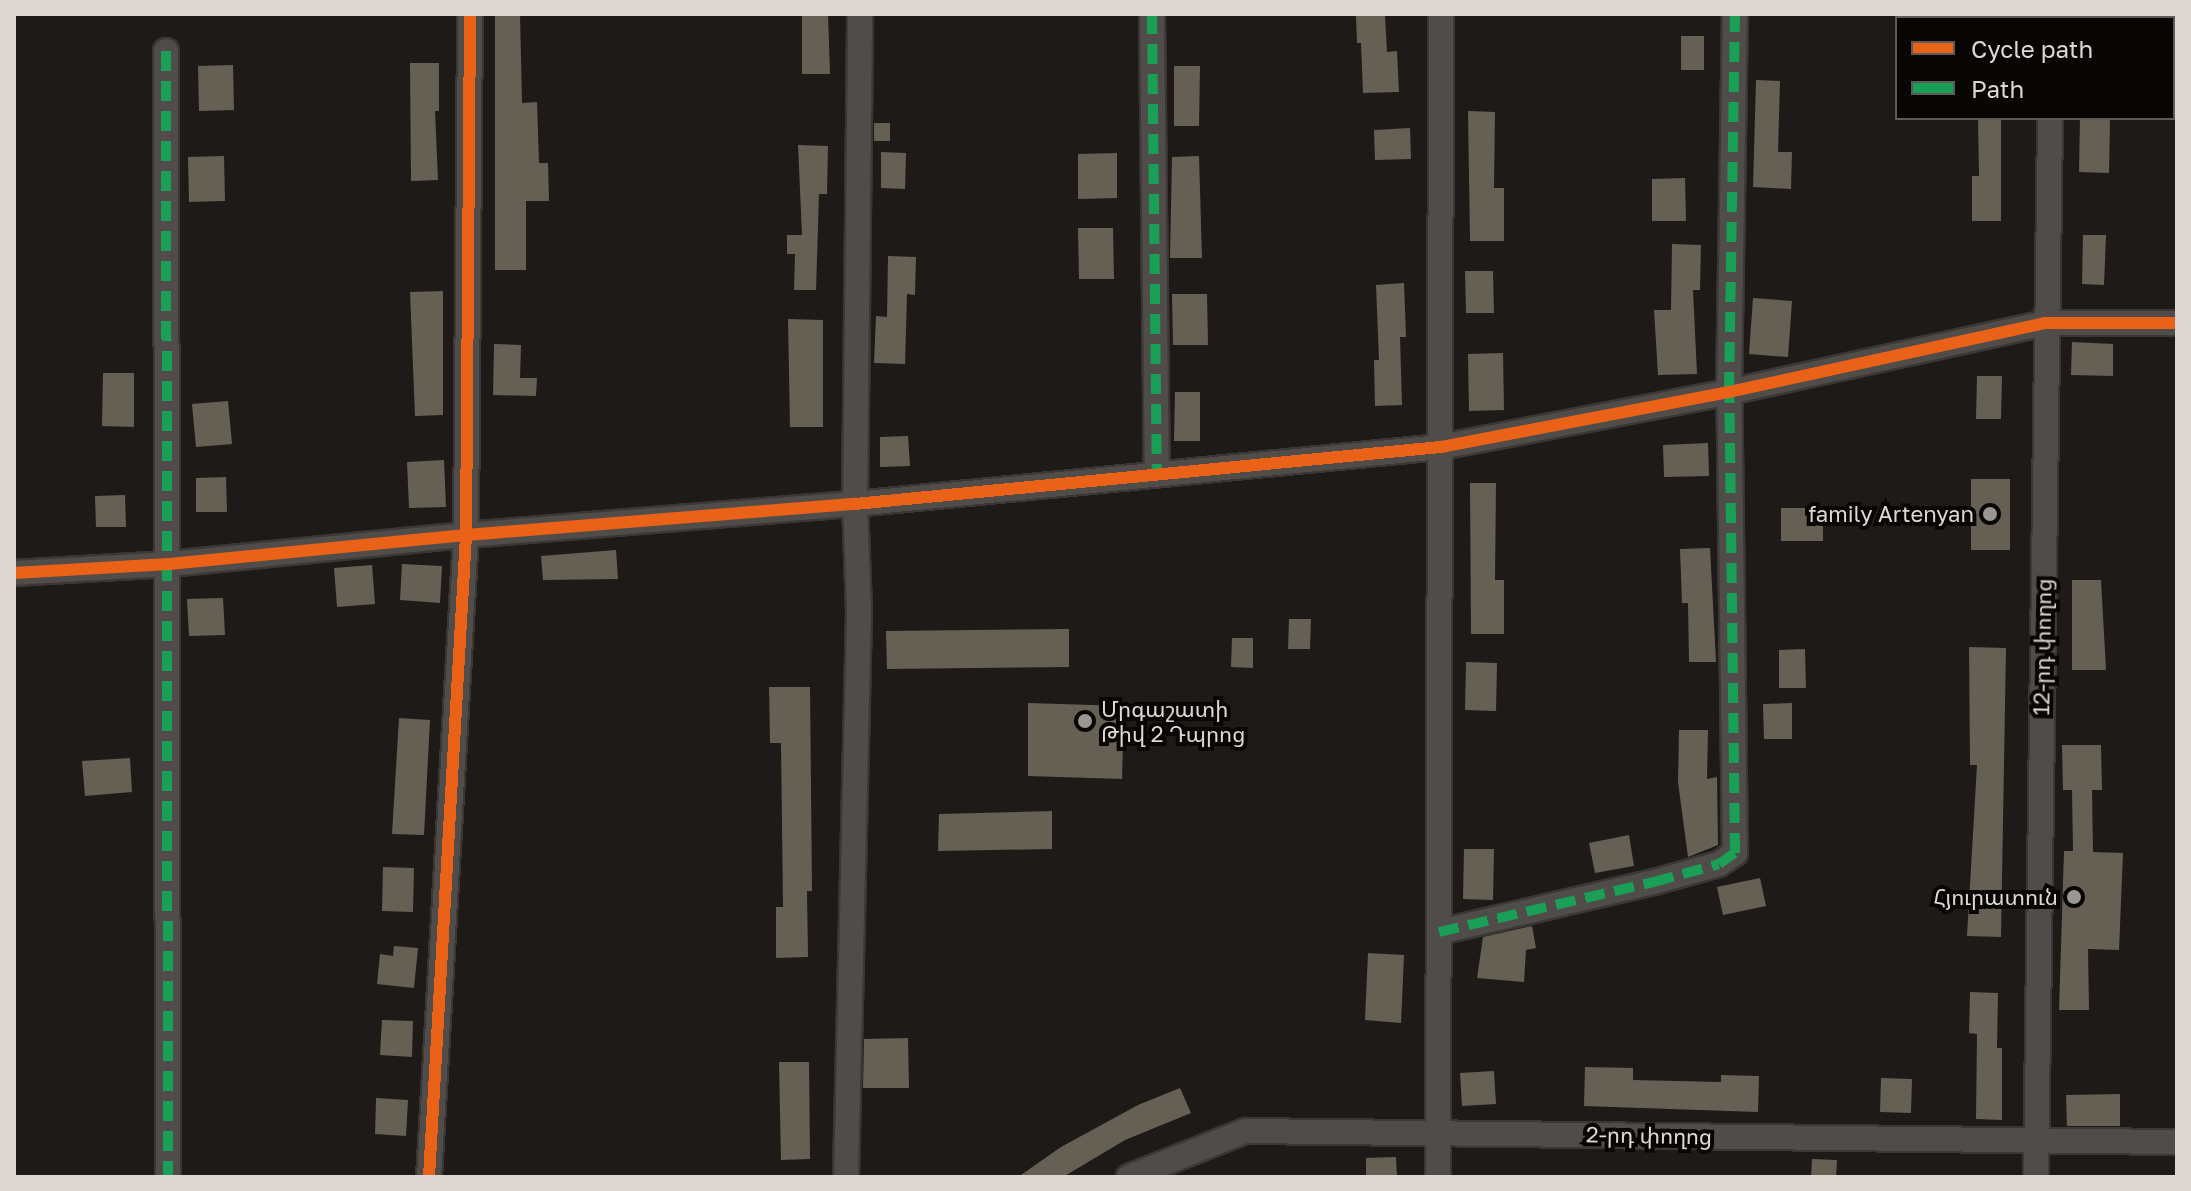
<!DOCTYPE html>
<html>
<head>
<meta charset="utf-8">
<style>
  body { margin:0 }
  #map { position:relative; width:2191px; height:1191px; overflow:hidden; background:#1e1a17; font-family:"Golos Text","Noto Sans Armenian",sans-serif }
  div>[style] { position:absolute }
  [style*='--x'] { left:calc(var(--x)*1px); top:calc(var(--y)*1px); width:calc(var(--w)*1px); rotate:calc(var(--a)*1deg) }
  .building>* { inset:0; background:#666054 }
  .roads { filter:drop-shadow(2px 0 #3a3735) drop-shadow(-2px 0 #3a3735) drop-shadow(0 2px #3a3735) drop-shadow(0 -2px #3a3735) }
  .minor>* { height:24px; margin:-12px; padding:0 12px; transform-origin:12px; border-radius:12px; background:#4f4c4a }
  .quiet>* { height:10px; margin-top:-5px; transform-origin:0; background:repeating-linear-gradient(90deg,#1a9f57 0 20px,transparent 0 30px) }
  .cycleway>* { height:12px; margin:-6px; padding:0 6px; transform-origin:6px; border-radius:6px; background:#ea6118 }
  .dots>* { width:22px; height:22px; translate:-50% -50%; box-sizing:border-box; border:4px solid #080604; border-radius:50% }
  span { translate:-50% -50%; white-space:nowrap; text-align:center; line-height:1.15; -webkit-text-stroke:8px #080604; paint-order:stroke }
  .poi-label { font-size:22px; color:#ddd8d4 }
  .right { translate:-100% -50%; text-align:right }
  .left { translate:0 -50%; text-align:left }
  .street-label { font-size:22px; color:#ddd8d4 }
  .frame { position:absolute; inset:0; border:16px solid #ddd8d4; pointer-events:none }
  .legend { position:absolute; left:1895px; top:16px; width:280px; height:104px; box-sizing:border-box; background:#080604; border:2px solid #5d5a57; margin:0; padding:10px 14px; list-style:none; font-size:24px; color:#ddd8d4 }
  .legend li { display:flex; align-items:center; gap:16px; height:40px }
  .legend b { width:40px; border:2px solid #5d5a57 }
</style>
</head>
<body>
<div id="map">
  <div class="building">
    <i style="clip-path:polygon(495px 14px,520px 14px,522px 103px,537px 102px,539px 163px,548px 163px,549px 201px,526px 201px,526px 270px,495px 270px)"></i>
    <i style="clip-path:polygon(802px 14px,828px 14px,830px 74px,802px 74px)"></i>
    <i style="clip-path:polygon(1356px 16px,1385px 16px,1387px 52px,1397px 51px,1399px 92px,1363px 93px,1361px 43px,1357px 43px)"></i>
    <i style="clip-path:polygon(1681px 36px,1704px 36px,1704px 70px,1681px 70px)"></i>
    <i style="clip-path:polygon(410px 63px,439px 63px,439px 111px,435px 111px,438px 180px,411px 181px)"></i>
    <i style="clip-path:polygon(233px 65px,234px 110px,199px 111px,198px 66px)"></i>
    <i style="clip-path:polygon(1174px 66px,1200px 66px,1199px 126px,1174px 126px)"></i>
    <i style="clip-path:polygon(1756px 80px,1780px 81px,1778px 152px,1792px 152px,1791px 189px,1753px 187px)"></i>
    <i style="clip-path:polygon(1468px 111px,1495px 112px,1494px 188px,1504px 188px,1504px 241px,1470px 241px)"></i>
    <i style="clip-path:polygon(1978px 118px,2001px 118px,2001px 221px,1972px 221px,1972px 176px,1979px 176px)"></i>
    <i style="clip-path:polygon(2080px 118px,2110px 118px,2109px 173px,2079px 172px)"></i>
    <i style="clip-path:polygon(874px 123px,890px 123px,890px 141px,874px 141px)"></i>
    <i style="clip-path:polygon(1410px 128px,1411px 159px,1375px 160px,1374px 130px)"></i>
    <i style="clip-path:polygon(798px 145px,828px 146px,827px 194px,819px 194px,816px 290px,794px 290px,795px 254px,787px 254px,787px 235px,802px 235px)"></i>
    <i style="clip-path:polygon(881px 152px,906px 153px,905px 189px,881px 188px)"></i>
    <i style="clip-path:polygon(1117px 153px,1117px 198px,1078px 199px,1078px 154px)"></i>
    <i style="clip-path:polygon(224px 156px,225px 201px,189px 202px,188px 157px)"></i>
    <i style="clip-path:polygon(1199px 156px,1202px 258px,1170px 258px,1172px 157px)"></i>
    <i style="clip-path:polygon(1685px 178px,1686px 221px,1652px 221px,1652px 179px)"></i>
    <i style="clip-path:polygon(1078px 228px,1113px 228px,1114px 279px,1079px 279px)"></i>
    <i style="clip-path:polygon(2083px 235px,2106px 235px,2104px 285px,2082px 284px)"></i>
    <i style="clip-path:polygon(1672px 244px,1701px 245px,1700px 290px,1693px 290px,1697px 374px,1658px 375px,1654px 310px,1671px 310px)"></i>
    <i style="clip-path:polygon(888px 256px,916px 257px,915px 295px,907px 294px,905px 364px,874px 363px,876px 316px,887px 317px)"></i>
    <i style="clip-path:polygon(1465px 271px,1493px 271px,1494px 313px,1466px 313px)"></i>
    <i style="clip-path:polygon(1404px 283px,1406px 337px,1400px 337px,1402px 405px,1375px 406px,1374px 360px,1379px 360px,1376px 285px)"></i>
    <i style="clip-path:polygon(443px 291px,443px 415px,415px 416px,410px 292px)"></i>
    <i style="clip-path:polygon(1172px 294px,1207px 294px,1208px 345px,1173px 345px)"></i>
    <i style="clip-path:polygon(1753px 298px,1792px 301px,1788px 357px,1749px 354px)"></i>
    <i style="clip-path:polygon(788px 319px,823px 320px,823px 427px,790px 427px)"></i>
    <i style="clip-path:polygon(2072px 342px,2113px 344px,2113px 376px,2071px 375px)"></i>
    <i style="clip-path:polygon(494px 344px,521px 345px,520px 378px,537px 378px,536px 396px,493px 395px)"></i>
    <i style="clip-path:polygon(1503px 353px,1504px 410px,1469px 411px,1468px 354px)"></i>
    <i style="clip-path:polygon(103px 373px,134px 373px,134px 427px,102px 426px)"></i>
    <i style="clip-path:polygon(1977px 376px,2002px 376px,2001px 419px,1976px 419px)"></i>
    <i style="clip-path:polygon(1175px 392px,1200px 392px,1200px 441px,1174px 441px)"></i>
    <i style="clip-path:polygon(228px 401px,232px 444px,196px 447px,192px 404px)"></i>
    <i style="clip-path:polygon(908px 436px,910px 466px,880px 467px,880px 437px)"></i>
    <i style="clip-path:polygon(1708px 443px,1709px 476px,1664px 477px,1663px 445px)"></i>
    <i style="clip-path:polygon(444px 460px,446px 507px,409px 508px,407px 462px)"></i>
    <i style="clip-path:polygon(226px 477px,227px 512px,196px 512px,196px 478px)"></i>
    <i style="clip-path:polygon(1971px 479px,2010px 479px,2010px 550px,1971px 550px)"></i>
    <i style="clip-path:polygon(1470px 483px,1496px 483px,1495px 580px,1504px 580px,1504px 634px,1471px 634px)"></i>
    <i style="clip-path:polygon(125px 495px,126px 527px,96px 527px,95px 496px)"></i>
    <i style="clip-path:polygon(1781px 508px,1823px 508px,1823px 541px,1781px 541px)"></i>
    <i style="clip-path:polygon(1710px 548px,1716px 662px,1689px 662px,1688px 603px,1682px 603px,1680px 549px)"></i>
    <i style="clip-path:polygon(616px 550px,618px 579px,543px 580px,541px 556px)"></i>
    <i style="clip-path:polygon(402px 564px,442px 566px,440px 603px,400px 600px)"></i>
    <i style="clip-path:polygon(372px 565px,375px 604px,337px 607px,334px 568px)"></i>
    <i style="clip-path:polygon(2072px 580px,2101px 580px,2106px 670px,2072px 670px)"></i>
    <i style="clip-path:polygon(223px 598px,225px 635px,189px 636px,187px 599px)"></i>
    <i style="clip-path:polygon(1289px 619px,1311px 619px,1310px 649px,1288px 649px)"></i>
    <i style="clip-path:polygon(1069px 629px,1069px 667px,887px 669px,886px 631px)"></i>
    <i style="clip-path:polygon(1232px 638px,1253px 638px,1253px 668px,1231px 667px)"></i>
    <i style="clip-path:polygon(1969px 647px,2006px 648px,2001px 937px,1967px 936px,1977px 765px,1970px 765px)"></i>
    <i style="clip-path:polygon(1805px 649px,1806px 688px,1779px 688px,1779px 650px)"></i>
    <i style="clip-path:polygon(1466px 662px,1497px 663px,1496px 711px,1465px 710px)"></i>
    <i style="clip-path:polygon(769px 687px,810px 687px,812px 891px,807px 891px,808px 957px,776px 958px,776px 907px,783px 907px,781px 743px,770px 743px)"></i>
    <i style="clip-path:polygon(1028px 703px,1124px 706px,1122px 779px,1028px 776px)"></i>
    <i style="clip-path:polygon(1792px 703px,1792px 739px,1764px 739px,1763px 704px)"></i>
    <i style="clip-path:polygon(399px 718px,430px 720px,424px 835px,392px 834px)"></i>
    <i style="clip-path:polygon(1679px 730px,1708px 730px,1707px 779px,1717px 777px,1718px 845px,1688px 857px,1678px 782px)"></i>
    <i style="clip-path:polygon(2062px 745px,2101px 745px,2102px 790px,2092px 790px,2093px 852px,2123px 853px,2119px 950px,2088px 949px,2089px 1010px,2059px 1010px,2064px 851px,2073px 851px,2072px 790px,2063px 790px)"></i>
    <i style="clip-path:polygon(130px 758px,132px 792px,85px 796px,82px 761px)"></i>
    <i style="clip-path:polygon(1052px 811px,1052px 849px,938px 851px,939px 814px)"></i>
    <i style="clip-path:polygon(1629px 835px,1634px 866px,1595px 873px,1589px 843px)"></i>
    <i style="clip-path:polygon(1464px 849px,1494px 849px,1493px 900px,1463px 899px)"></i>
    <i style="clip-path:polygon(383px 867px,414px 868px,413px 912px,382px 911px)"></i>
    <i style="clip-path:polygon(1760px 878px,1766px 906px,1723px 915px,1717px 887px)"></i>
    <i style="clip-path:polygon(1532px 926px,1536px 948px,1526px 950px,1524px 982px,1477px 978px,1483px 937px)"></i>
    <i style="clip-path:polygon(394px 946px,418px 948px,414px 988px,377px 984px,380px 954px,393px 956px)"></i>
    <i style="clip-path:polygon(1368px 953px,1404px 955px,1401px 1023px,1365px 1020px)"></i>
    <i style="clip-path:polygon(1970px 992px,1998px 993px,1997px 1048px,2002px 1048px,2002px 1120px,1976px 1119px,1977px 1034px,1969px 1033px)"></i>
    <i style="clip-path:polygon(382px 1020px,413px 1021px,412px 1057px,380px 1055px)"></i>
    <i style="clip-path:polygon(908px 1038px,909px 1088px,863px 1088px,864px 1039px)"></i>
    <i style="clip-path:polygon(779px 1062px,809px 1062px,810px 1159px,781px 1160px)"></i>
    <i style="clip-path:polygon(1585px 1067px,1633px 1068px,1633px 1080px,1721px 1082px,1721px 1075px,1759px 1076px,1758px 1112px,1584px 1106px)"></i>
    <i style="clip-path:polygon(1494px 1071px,1496px 1104px,1462px 1106px,1460px 1073px)"></i>
    <i style="clip-path:polygon(1881px 1078px,1912px 1079px,1911px 1113px,1880px 1112px)"></i>
    <i style="clip-path:polygon(1180px 1088px,1191px 1113px,1125px 1140px,1063px 1177px,1018px 1177px,1061px 1147px,1138px 1105px)"></i>
    <i style="clip-path:polygon(2120px 1094px,2120px 1126px,2067px 1126px,2066px 1095px)"></i>
    <i style="clip-path:polygon(376px 1098px,408px 1100px,406px 1136px,375px 1134px)"></i>
    <i style="clip-path:polygon(1396px 1157px,1397px 1177px,1366px 1177px,1366px 1158px)"></i>
    <i style="clip-path:polygon(1812px 1159px,1837px 1160px,1836px 1177px,1811px 1177px)"></i>
  </div>
  <div class="roads">
    <div class="minor">
      <i style="--x:1152;--y:14;--w:459;--a:89.4"></i>
      <i style="--x:2052;--y:18;--w:4;--a:-90"></i>
      <i style="--x:166;--y:51;--w:1126;--a:89.9"></i>
      <i style="--x:14;--y:573;--w:155;--a:-3.3"></i>
      <i style="--x:169;--y:564;--w:298;--a:-5.6"></i>
      <i style="--x:466;--y:535;--w:390;--a:-4.6"></i>
      <i style="--x:855;--y:504;--w:589;--a:-5.56"></i>
      <i style="--x:1441;--y:447;--w:293;--a:-10.8"></i>
      <i style="--x:1729;--y:392;--w:323;--a:-12.3"></i>
      <i style="--x:2045;--y:323;--w:132;--a:0"></i>
      <i style="--x:1439;--y:932;--w:221;--a:-13.1"></i>
      <i style="--x:1654;--y:882;--w:67;--a:-15.5"></i>
      <i style="--x:1719;--y:864;--w:19;--a:-35"></i>
      <i style="--x:1735;--y:853;--w:461;--a:-90.7"></i>
      <i style="--x:1729;--y:392;--w:378;--a:-89.1"></i>
      <i style="--x:429;--y:1177;--w:643;--a:-86.7"></i>
      <i style="--x:466;--y:535;--w:521;--a:-89.56"></i>
      <i style="--x:846;--y:1177;--w:566;--a:-88.68"></i>
      <i style="--x:859;--y:611;--w:107;--a:-92.1"></i>
      <i style="--x:855;--y:504;--w:490;--a:-89.4"></i>
      <i style="--x:1129;--y:1177;--w:125;--a:-21.6"></i>
      <i style="--x:1245;--y:1131;--w:932;--a:0.68"></i>
      <i style="--x:1438;--y:1177;--w:1163;--a:-89.85"></i>
      <i style="--x:2036;--y:1177;--w:1059;--a:-89.24"></i>
    </div>
  </div>
  <div class="quiet">
    <i style="--x:1152;--y:14;--w:459;--a:89.4"></i>
    <i style="--x:166;--y:51;--w:1126;--a:89.9"></i>
    <i style="--x:1439;--y:932;--w:221;--a:-13.1"></i>
    <i style="--x:1654;--y:882;--w:67;--a:-15.5"></i>
    <i style="--x:1719;--y:864;--w:19;--a:-35"></i>
    <i style="--x:1735;--y:853;--w:461;--a:-90.7"></i>
    <i style="--x:1729;--y:392;--w:378;--a:-89.1"></i>
  </div>
  <div class="cycleway">
    <i style="--x:14;--y:573;--w:155;--a:-3.3"></i>
    <i style="--x:169;--y:564;--w:298;--a:-5.6"></i>
    <i style="--x:466;--y:535;--w:390;--a:-4.6"></i>
    <i style="--x:855;--y:504;--w:589;--a:-5.56"></i>
    <i style="--x:1441;--y:447;--w:293;--a:-10.8"></i>
    <i style="--x:1729;--y:392;--w:323;--a:-12.3"></i>
    <i style="--x:2045;--y:323;--w:132;--a:0"></i>
    <i style="--x:429;--y:1177;--w:643;--a:-86.7"></i>
    <i style="--x:466;--y:535;--w:521;--a:-89.56"></i>
  </div>
  <div class="dots">
    <i style="left:1990px;top:514px;background:#9a9692"></i>
    <i style="left:1085px;top:721px;background:#9a9692"></i>
    <i style="left:2074px;top:897px;background:#9a9692"></i>
  </div>
  <div class="poi-label">
    <span class="right" style="left:1974px;top:514px">family Artenyan</span>
    <span class="left" style="left:1101px;top:721px">Մրգաշատի<br>Թիվ 2 Դպրոց</span>
    <span class="right" style="left:2058px;top:897px">Հյուրատուն</span>
  </div>
  <div class="street-label">
    <span style="left:2042px;top:647px;rotate:-89deg">12-րդ փողոց</span>
    <span style="left:1649px;top:1135px;rotate:1deg">2-րդ փողոց</span>
  </div>
  <div class="frame"></div>
  <ul class="legend">
  <li><b style="height:10px;background:#ea6118"></b>Cycle path</li>
  <li><b style="height:10px;background:#1a9f57"></b>Path</li>
  </ul>
</div>
</body>
</html>
